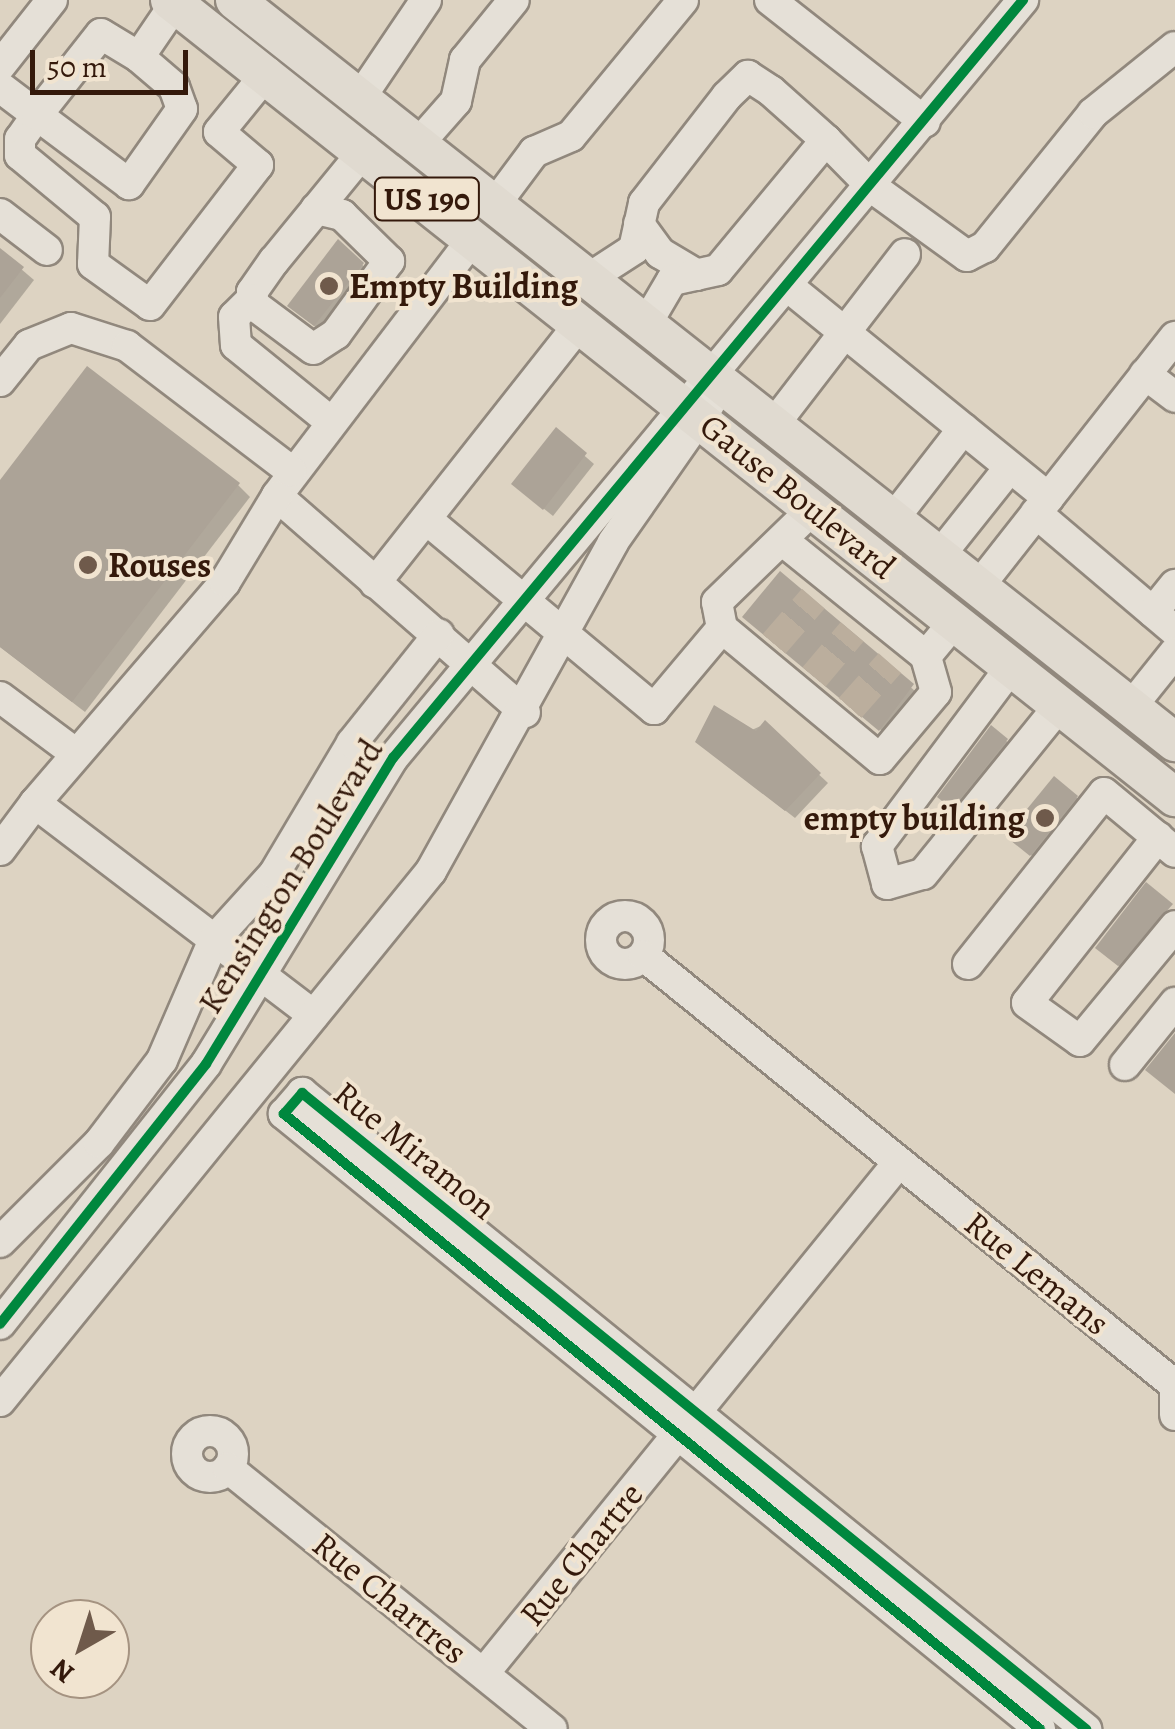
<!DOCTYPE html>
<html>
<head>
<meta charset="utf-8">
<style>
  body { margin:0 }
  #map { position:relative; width:1175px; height:1729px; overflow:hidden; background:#ddd3c2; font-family:Alegreya,serif }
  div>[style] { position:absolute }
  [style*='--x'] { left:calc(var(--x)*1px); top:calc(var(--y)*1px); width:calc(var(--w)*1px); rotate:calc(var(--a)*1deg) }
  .shadow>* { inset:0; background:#0003 }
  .building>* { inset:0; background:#aca397 }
  .minor-tunnel>* { height:30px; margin-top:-15px; transform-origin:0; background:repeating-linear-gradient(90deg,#bbae9d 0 30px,transparent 0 45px) }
  .roads { filter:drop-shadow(2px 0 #91887d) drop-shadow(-2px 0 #91887d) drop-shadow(0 2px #91887d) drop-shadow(0 -2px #91887d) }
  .minor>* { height:30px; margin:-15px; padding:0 15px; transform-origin:15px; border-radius:15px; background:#e5e0d7 }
  .minor>.ring { margin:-15px; padding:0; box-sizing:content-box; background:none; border:30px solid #e5e0d7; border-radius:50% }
  .major>* { height:38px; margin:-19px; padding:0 19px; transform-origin:19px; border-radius:19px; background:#e0dad0 }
  .cycleway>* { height:10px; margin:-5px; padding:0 5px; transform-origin:5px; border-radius:5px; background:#00873e }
  .dots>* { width:28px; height:28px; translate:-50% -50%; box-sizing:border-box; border:5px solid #f1e4d0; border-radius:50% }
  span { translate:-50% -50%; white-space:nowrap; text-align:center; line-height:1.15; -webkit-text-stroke:8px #f1e4d0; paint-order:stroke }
  .shield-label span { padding:2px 8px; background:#f1e4d0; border:2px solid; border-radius:8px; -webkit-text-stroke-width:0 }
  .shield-label { font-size:32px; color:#34190b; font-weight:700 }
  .poi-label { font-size:35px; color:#34190b; font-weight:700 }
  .left { translate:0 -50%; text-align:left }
  .right { translate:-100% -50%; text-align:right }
  .street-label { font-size:35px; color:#34190b }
  .north { position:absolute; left:30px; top:1599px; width:100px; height:100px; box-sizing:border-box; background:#f1e4d0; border:2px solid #a59381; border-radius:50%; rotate:219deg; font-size:28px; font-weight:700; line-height:40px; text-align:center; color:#34190b }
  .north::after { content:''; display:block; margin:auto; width:35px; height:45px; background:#6f5a4b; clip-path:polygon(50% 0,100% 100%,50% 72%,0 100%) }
  .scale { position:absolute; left:30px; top:50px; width:158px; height:45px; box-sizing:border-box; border:5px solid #34190b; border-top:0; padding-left:12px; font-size:30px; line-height:35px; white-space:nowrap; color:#34190b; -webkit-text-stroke:8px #f1e4d0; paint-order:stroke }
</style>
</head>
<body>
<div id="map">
  <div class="shadow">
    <i style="clip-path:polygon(339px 243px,371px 273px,323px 333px,299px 314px)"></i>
    <i style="clip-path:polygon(0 251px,34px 280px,0 324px)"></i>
    <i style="clip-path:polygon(556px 431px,594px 464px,553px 516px,523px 492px)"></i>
    <i style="clip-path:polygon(0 484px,238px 485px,250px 497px,85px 712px,0 647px)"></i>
    <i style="clip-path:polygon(780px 575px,915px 691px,882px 731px,745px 617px)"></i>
    <i style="clip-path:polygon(765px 724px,828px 783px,795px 818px,707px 750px)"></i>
    <i style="clip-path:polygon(992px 728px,1015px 749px,961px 816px,949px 805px)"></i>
    <i style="clip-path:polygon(1076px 797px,1085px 806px,1040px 862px,1017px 844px)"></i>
    <i style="clip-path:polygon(1146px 886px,1175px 920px,1128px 973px,1106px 956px)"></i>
  </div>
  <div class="building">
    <i style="clip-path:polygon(338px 239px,364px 263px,314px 326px,287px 306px)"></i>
    <i style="clip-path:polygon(0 248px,24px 267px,0 298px)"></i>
    <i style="clip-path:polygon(87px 366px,240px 483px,72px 702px,0 647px,0 480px)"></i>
    <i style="clip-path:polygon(556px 427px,587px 453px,543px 510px,511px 484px)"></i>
    <i style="clip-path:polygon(780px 571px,914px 684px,879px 731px,742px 617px)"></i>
    <i style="clip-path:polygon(714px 705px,756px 731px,765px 720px,821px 773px,785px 811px,695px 742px)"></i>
    <i style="clip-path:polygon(991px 725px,1008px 739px,952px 809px,937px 797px)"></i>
    <i style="clip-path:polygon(1054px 776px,1078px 796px,1030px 856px,1005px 836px)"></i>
    <i style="clip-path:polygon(1146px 882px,1173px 904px,1118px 966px,1095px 948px)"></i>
    <i style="clip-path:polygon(1175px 1033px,1175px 1094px,1145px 1070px)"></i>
  </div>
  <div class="minor-tunnel">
    <i style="--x:774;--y:644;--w:60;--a:-49.1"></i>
    <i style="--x:814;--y:677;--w:59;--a:-49.8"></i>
    <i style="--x:850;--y:708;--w:60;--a:-48.4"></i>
  </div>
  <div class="roads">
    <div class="minor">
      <i style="--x:770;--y:0;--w:197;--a:38.2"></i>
      <i style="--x:175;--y:4;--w:64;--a:124.2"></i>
      <i style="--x:139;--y:57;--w:46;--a:40.6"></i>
      <i style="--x:174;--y:87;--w:23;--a:70"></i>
      <i style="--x:182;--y:109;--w:92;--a:125.2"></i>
      <i style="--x:129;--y:184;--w:115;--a:-143.1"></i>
      <i style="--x:37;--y:115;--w:29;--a:125"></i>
      <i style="--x:20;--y:139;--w:16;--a:90"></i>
      <i style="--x:20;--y:155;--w:97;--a:39.6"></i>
      <i style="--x:95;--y:217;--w:47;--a:92.4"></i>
      <i style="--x:93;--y:264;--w:70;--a:35.7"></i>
      <i style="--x:150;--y:305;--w:177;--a:-52.4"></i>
      <i style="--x:258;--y:165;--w:51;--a:-139.8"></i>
      <i style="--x:219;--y:132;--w:77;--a:-50.8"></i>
      <i style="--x:0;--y:66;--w:84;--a:-51.8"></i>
      <i style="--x:0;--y:87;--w:46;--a:37.1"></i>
      <i style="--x:37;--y:115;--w:103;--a:-51.7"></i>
      <i style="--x:101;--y:34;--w:44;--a:31.2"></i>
      <i style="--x:360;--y:98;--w:118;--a:-56"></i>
      <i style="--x:826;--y:140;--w:67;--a:45.6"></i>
      <i style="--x:873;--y:188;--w:116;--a:35.9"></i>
      <i style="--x:967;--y:256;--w:20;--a:-27"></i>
      <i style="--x:985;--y:247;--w:172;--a:-51.1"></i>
      <i style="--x:1093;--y:113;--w:105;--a:-38.8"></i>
      <i style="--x:419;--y:143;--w:56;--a:-48.6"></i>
      <i style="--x:456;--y:101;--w:42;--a:-77.6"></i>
      <i style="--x:465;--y:60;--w:77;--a:-50.8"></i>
      <i style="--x:496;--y:203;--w:64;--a:-53.3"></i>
      <i style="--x:534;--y:152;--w:40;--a:-23.4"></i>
      <i style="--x:571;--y:136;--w:176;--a:-50.5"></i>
      <i style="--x:316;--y:209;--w:27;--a:13"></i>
      <i style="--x:342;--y:215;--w:66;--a:44.4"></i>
      <i style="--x:389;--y:261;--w:90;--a:126"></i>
      <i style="--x:336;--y:334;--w:27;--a:147"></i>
      <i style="--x:313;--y:349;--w:74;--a:-143.3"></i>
      <i style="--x:254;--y:305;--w:13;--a:-99"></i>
      <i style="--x:252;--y:292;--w:38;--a:-55"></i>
      <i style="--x:274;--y:261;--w:144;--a:-50.7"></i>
      <i style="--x:0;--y:214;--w:59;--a:37.5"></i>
      <i style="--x:639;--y:224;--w:36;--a:54"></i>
      <i style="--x:660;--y:253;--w:43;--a:30.7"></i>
      <i style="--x:474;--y:237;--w:325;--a:127.3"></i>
      <i style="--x:277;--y:496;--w:329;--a:41.1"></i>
      <i style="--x:594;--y:275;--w:48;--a:-33"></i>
      <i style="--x:634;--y:249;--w:47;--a:-77.7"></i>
      <i style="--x:644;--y:203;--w:135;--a:-52.2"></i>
      <i style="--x:727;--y:96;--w:29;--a:-44"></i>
      <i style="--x:748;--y:76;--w:27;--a:33"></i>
      <i style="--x:771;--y:91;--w:74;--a:41.7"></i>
      <i style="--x:826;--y:140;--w:169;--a:129.7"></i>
      <i style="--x:718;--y:270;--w:47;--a:167.7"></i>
      <i style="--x:672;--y:280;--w:45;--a:120.5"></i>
      <i style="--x:790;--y:288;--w:333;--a:39.1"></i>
      <i style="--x:252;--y:299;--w:25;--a:135"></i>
      <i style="--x:234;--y:317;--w:28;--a:86"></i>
      <i style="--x:236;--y:345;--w:121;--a:39"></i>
      <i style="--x:1145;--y:374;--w:38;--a:37"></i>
      <i style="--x:0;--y:381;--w:46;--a:-51.1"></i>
      <i style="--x:29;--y:345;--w:45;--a:-22"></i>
      <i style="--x:71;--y:328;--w:59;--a:17.8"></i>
      <i style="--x:127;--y:346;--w:206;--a:37.3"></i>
      <i style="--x:775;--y:423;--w:213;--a:-52.4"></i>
      <i style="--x:1036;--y:513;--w:182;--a:40.3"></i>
      <i style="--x:894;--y:518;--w:113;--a:-52.2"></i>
      <i style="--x:426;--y:519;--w:297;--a:39.8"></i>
      <i style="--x:654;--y:709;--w:106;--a:-50"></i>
      <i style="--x:722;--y:628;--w:26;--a:-101"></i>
      <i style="--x:717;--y:602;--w:135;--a:-44.1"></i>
      <i style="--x:787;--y:544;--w:179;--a:38.9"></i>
      <i style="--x:940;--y:555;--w:112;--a:-51.5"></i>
      <i style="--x:375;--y:583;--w:333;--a:-51.7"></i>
      <i style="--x:979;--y:586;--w:317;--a:-51.8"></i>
      <i style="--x:1153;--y:612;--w:35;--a:-51"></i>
      <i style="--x:722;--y:628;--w:205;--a:39.7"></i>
      <i style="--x:880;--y:759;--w:87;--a:-50.1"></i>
      <i style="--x:936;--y:692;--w:37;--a:-106"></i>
      <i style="--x:926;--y:656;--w:45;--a:-50.4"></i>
      <i style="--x:1011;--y:667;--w:224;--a:126.8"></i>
      <i style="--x:877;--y:846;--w:39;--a:75"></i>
      <i style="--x:887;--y:884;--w:37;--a:-16"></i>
      <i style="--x:923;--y:874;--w:218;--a:-51"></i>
      <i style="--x:0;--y:697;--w:94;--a:36.7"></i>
      <i style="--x:1131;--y:707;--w:70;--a:-51.3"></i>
      <i style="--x:35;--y:803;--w:291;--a:-49.3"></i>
      <i style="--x:225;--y:582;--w:100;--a:-58.8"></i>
      <i style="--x:1158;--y:837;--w:211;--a:128.3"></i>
      <i style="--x:1027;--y:1003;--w:65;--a:35.6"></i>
      <i style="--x:1080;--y:1041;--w:149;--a:-50.4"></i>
      <i style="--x:0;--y:850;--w:59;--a:-53.3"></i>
      <i style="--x:35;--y:803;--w:350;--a:37.3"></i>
      <i class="ring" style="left:601px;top:916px;width:18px;height:18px"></i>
      <i style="--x:644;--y:956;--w:683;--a:38.94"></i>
      <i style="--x:968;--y:964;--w:218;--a:-51.5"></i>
      <i style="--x:1104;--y:793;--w:92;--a:39.7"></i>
      <i style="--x:1125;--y:1065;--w:80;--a:-51.1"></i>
      <i style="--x:0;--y:1242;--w:140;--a:-45"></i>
      <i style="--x:99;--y:1143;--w:104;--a:-52.8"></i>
      <i style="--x:162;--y:1060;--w:131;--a:-66.6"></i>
      <i style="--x:214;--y:940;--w:89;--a:-47.7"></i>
      <i style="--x:274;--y:874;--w:152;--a:-59.2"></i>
      <i style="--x:352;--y:743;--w:139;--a:-51.4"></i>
      <i style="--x:0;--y:1324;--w:332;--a:-51.6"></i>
      <i style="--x:206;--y:1064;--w:359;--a:-58.6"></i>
      <i style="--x:393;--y:758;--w:986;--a:-50.27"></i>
      <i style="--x:1175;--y:1389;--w:26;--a:90"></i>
      <i style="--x:0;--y:1401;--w:683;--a:-50.88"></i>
      <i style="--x:431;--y:871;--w:376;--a:-61"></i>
      <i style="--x:613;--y:542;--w:169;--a:-55.1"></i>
      <i class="ring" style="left:187px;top:1431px;width:16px;height:16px"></i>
      <i style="--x:228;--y:1468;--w:416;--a:38.9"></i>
      <i style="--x:484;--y:1673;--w:658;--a:-50.92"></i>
      <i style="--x:1040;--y:1729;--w:975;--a:-140.87"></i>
      <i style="--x:284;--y:1114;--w:28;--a:-49"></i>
      <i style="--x:302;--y:1093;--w:1010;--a:39.05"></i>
    </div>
    <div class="major">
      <i style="--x:170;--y:0;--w:1283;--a:38.42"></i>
      <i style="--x:235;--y:0;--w:1198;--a:38.29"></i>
    </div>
  </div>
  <div class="cycleway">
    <i style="--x:0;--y:1324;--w:332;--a:-51.6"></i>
    <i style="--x:206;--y:1064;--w:359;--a:-58.6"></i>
    <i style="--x:393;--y:758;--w:986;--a:-50.27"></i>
    <i style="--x:1040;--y:1729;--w:975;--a:-140.87"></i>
    <i style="--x:284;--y:1114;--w:28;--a:-49"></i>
    <i style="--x:302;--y:1093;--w:1010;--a:39.05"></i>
  </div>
  <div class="dots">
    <i style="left:329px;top:286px;background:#6f5a4b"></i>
    <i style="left:88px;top:565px;background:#6f5a4b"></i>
    <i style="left:1045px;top:818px;background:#6f5a4b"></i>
  </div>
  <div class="shield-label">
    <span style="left:427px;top:199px">US 190</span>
  </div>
  <div class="poi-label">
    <span class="left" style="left:349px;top:286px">Empty Building</span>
    <span class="left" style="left:108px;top:565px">Rouses</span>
    <span class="right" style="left:1025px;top:818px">empty building</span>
  </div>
  <div class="street-label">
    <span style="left:798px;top:496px;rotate:39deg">Gause Boulevard</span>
    <span style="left:290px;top:876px;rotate:-58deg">Kensington Boulevard</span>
    <span style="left:415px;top:1150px;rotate:39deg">Rue Miramon</span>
    <span style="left:1037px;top:1273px;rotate:39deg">Rue Lemans</span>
    <span style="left:581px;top:1554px;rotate:-51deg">Rue Chartre</span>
    <span style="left:390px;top:1598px;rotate:39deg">Rue Chartres</span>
  </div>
  <div class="north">N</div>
  <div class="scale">50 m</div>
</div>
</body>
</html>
